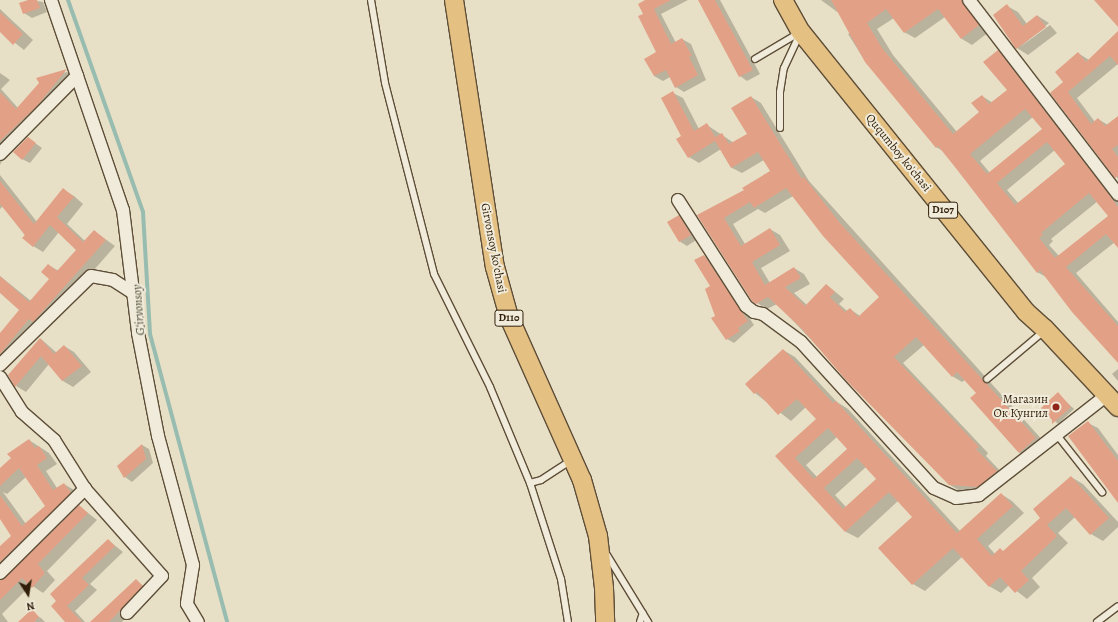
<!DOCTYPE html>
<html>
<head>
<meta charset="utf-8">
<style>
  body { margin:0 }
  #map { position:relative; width:1118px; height:622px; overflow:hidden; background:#e8e0c6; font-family:Alegreya,serif }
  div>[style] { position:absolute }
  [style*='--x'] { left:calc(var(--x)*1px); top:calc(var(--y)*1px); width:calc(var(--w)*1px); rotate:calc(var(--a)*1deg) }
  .shadow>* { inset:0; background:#0003 }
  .stream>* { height:4px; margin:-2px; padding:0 2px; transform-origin:2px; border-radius:2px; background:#98bdb0 }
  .building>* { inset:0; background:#e2a187 }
  .roads { filter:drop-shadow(1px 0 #5e4e38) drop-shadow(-1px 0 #5e4e38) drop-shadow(0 1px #5e4e38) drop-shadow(0 -1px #5e4e38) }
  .service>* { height:6px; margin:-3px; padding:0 3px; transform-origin:3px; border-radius:3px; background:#f0ebda }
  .minor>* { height:12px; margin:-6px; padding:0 6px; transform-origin:6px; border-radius:6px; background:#f0ebda }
  .primary>* { height:18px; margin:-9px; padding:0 9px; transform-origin:9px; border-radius:9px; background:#e4c083 }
  .dots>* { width:11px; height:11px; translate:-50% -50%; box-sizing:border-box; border:2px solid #f0ebda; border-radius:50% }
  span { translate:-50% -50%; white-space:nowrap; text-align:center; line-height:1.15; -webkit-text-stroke:4px #f0ebda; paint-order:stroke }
  .shield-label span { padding:1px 3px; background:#f0ebda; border:1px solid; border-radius:3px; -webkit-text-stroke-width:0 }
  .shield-label { font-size:11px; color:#301e09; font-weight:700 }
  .street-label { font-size:12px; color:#301e09 }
  .poi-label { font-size:12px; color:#301e09 }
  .right { translate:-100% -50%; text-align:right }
  .water-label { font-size:13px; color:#4f4e3b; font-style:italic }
  .north { position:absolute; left:8px; top:574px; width:40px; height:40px; -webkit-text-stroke:3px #f0ebda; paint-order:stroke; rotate:168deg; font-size:11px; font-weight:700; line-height:16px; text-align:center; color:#301e09 }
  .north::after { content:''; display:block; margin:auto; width:14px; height:18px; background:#301e09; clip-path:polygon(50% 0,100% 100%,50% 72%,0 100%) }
</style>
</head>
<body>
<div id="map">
  <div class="shadow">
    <i style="clip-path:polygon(31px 0,43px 2px,47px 12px,32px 18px,24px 13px)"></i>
    <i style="clip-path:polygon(647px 0,688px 0,661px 14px,676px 43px,682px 39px,691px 44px,706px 80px,684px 92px,676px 87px,670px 77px,663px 81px,654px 76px,657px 53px,645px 14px)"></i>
    <i style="clip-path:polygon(699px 0,720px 0,760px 74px,747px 81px,740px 76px)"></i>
    <i style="clip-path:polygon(evenodd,821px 0,967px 0,989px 32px,972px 45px,962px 39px,945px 17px,915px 38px,904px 32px,894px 18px,877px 29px,893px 55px,957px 132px,981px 113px,982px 96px,993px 103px,1008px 90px,998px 51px,1009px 58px,1118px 202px,1118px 246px,1115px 242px,1076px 273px,1118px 322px,1118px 362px,1048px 278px,1037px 272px,943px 151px,936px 147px,865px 61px,848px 34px,851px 33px,840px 14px,821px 0,1033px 117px,1043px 129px,990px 173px,980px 161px,1033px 117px,821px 0,1055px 150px,1067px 164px,1019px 204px,1007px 190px,1055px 150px,821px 0,1098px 201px,1110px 216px,1060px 257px,1049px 245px,1053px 241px,1051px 239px,1098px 201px)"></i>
    <i style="clip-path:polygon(1007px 6px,1018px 12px,1027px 24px,1038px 16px,1049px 23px,1020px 47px,1050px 25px,1057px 33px,1028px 55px,1017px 48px)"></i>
    <i style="clip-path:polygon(0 9px,33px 40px,24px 50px,0 31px)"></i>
    <i style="clip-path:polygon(1118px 32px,1118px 64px,1077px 98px,1095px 122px,1098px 119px,1108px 125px,1118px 117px,1118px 179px,1051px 93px,1065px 82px,1078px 53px,1089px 60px)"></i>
    <i style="clip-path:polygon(67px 72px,77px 78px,5px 155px,0 165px,0 73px,10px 80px,1px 89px,18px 108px,40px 83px,38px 79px)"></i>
    <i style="clip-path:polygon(evenodd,673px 93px,683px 98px,699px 129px,707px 125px,734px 143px,748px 134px,751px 97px,761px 103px,809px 181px,1046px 444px,1030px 458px,1020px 453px,972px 398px,977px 393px,965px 380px,962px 382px,952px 376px,924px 345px,903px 363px,988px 453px,986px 456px,1006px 477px,988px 492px,960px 491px,950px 485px,777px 304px,767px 309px,752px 300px,698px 216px,745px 191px,771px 171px,764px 160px,742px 173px,732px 168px,721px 149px,699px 163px,689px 157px,673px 93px,793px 196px,881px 298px,860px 316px,850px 309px,847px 311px,839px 304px,844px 299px,827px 285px,807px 305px,794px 293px,810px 284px,804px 274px,794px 268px,770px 283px,761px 268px,790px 251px,780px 235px,770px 229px,745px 244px,733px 224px,758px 209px,765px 213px,793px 196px)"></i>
    <i style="clip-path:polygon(28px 138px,42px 148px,30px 163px,22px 159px)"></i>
    <i style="clip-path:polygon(0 175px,37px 222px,64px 190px,74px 196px,83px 204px,67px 224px,85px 241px,94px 231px,115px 246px,44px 327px,0 363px,0 335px,21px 310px,0 291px,0 276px,31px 301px,51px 279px,48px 265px,59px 271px,77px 250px,59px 232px,43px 252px,33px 246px,3px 206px,0 209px)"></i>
    <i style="clip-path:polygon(679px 216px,686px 220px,698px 239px,687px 246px,679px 241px)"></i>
    <i style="clip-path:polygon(704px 256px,711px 260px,754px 325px,734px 343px,727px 339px,716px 316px)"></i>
    <i style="clip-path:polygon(41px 339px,57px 353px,64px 346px,74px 352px,91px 372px,73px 387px,63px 381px,49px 364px,26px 392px,16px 386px)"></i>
    <i style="clip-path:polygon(evenodd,783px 350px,795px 357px,837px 402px,848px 409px,960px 531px,1001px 494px,1012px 501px,1024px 513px,988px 546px,995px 554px,1000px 549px,1004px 552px,1042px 518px,1071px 477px,1083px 484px,1118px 522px,1118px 527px,1103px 541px,1091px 534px,1075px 517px,1058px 533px,1068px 543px,1032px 578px,1040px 587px,1027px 599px,1009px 585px,1001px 593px,989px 586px,962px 557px,925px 591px,913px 584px,879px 548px,913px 517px,898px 501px,858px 538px,846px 532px,777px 456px,817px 419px,806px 407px,791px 421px,755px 393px,783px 350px,838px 436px,849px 449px,817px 477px,806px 465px,838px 436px,783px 350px,866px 467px,877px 479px,846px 507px,835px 495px,866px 467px)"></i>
    <i style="clip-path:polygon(1118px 369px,1118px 381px,1112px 374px)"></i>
    <i style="clip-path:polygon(1058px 394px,1074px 409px,1058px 424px,1042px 408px)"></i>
    <i style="clip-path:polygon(1088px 423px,1098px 428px,1118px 455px,1118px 501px)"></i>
    <i style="clip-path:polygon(evenodd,29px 440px,49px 453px,57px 464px,46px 471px,57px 488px,64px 484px,74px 490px,80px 499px,5px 574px,5px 580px,79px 506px,97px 520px,47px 571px,55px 580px,43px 593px,31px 585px,2px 614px,8px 622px,0 622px,0 548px,12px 536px,0 518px,0 470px,29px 440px,26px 477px,46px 506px,26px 524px,3px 492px,7px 494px,26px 477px)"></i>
    <i style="clip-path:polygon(142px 445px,149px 449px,153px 463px,132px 482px,125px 477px,118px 466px)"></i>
    <i style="clip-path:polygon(108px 540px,123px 552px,90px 584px,97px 590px,75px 611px,85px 622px,69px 622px,52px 606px)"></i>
    <i style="clip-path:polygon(136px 581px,151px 591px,122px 622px,91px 622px)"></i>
    <i style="clip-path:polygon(30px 612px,41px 618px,45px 622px,20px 622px)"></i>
  </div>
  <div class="stream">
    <i style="--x:68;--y:0;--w:225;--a:70.5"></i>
    <i style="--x:143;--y:212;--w:122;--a:86.7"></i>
    <i style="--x:150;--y:334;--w:298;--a:75"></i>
  </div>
  <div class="building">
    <i style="clip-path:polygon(28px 0,37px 0,40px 8px,23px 14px,19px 3px)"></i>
    <i style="clip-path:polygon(645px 0,671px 0,654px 9px,671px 44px,682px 38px,692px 56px,689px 57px,698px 75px,675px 88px,666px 70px,654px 76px,644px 59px,656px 52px,638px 16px,643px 14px,638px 4px)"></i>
    <i style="clip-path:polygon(698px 0,715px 0,753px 70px,739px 77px)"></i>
    <i style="clip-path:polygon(evenodd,831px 0,962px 0,979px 25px,961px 39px,938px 9px,904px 33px,886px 9px,867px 23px,882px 48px,953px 134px,979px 112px,971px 103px,982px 95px,989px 104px,1007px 90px,983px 62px,998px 50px,1104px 188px,1118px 207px,1118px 248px,1106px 234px,1066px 267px,1118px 326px,1118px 363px,1072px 312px,1040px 270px,1037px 273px,955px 167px,938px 146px,936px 148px,865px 62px,831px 0,1025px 109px,1042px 129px,987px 174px,970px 154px,1025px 109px,831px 0,1047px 142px,1065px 164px,1015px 205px,997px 183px,1047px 142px,831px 0,1089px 193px,1108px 216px,1055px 258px,1039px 238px,1043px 235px,1041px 233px,1089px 193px)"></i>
    <i style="clip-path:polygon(1094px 0,1118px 0,1118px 27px)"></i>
    <i style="clip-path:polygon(1007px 4px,1023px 26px,1037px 15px,1046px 27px,1016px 49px,993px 15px)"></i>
    <i style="clip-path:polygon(0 12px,23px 34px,13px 45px,0 32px)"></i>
    <i style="clip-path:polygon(1118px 31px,1118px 65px,1110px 56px,1068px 92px,1091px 124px,1098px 118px,1105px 126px,1118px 116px,1118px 145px,1112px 149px,1118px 157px,1118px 176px,1115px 178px,1050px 93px,1063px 82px,1055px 72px,1078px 52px,1086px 62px)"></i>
    <i style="clip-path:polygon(67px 69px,37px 106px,0 141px,0 92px,16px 109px,39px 83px,36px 78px)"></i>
    <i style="clip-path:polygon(evenodd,673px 91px,694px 131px,707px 123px,715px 137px,722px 133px,729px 144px,747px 134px,731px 108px,751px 96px,802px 179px,804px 177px,839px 222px,1036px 438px,1019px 453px,970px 398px,976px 393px,957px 372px,952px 377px,916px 337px,894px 357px,979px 447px,976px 449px,997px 471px,978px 487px,949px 485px,846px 380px,802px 329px,768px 297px,756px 304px,752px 301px,697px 215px,744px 190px,742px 188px,770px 171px,758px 152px,731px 168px,715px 141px,688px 158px,676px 139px,681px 136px,661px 98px,673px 91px,786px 188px,823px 236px,879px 297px,858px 317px,850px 308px,845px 312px,830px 297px,835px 292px,826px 284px,805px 306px,785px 287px,801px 278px,794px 267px,765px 285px,752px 262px,780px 245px,770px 228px,741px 246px,724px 218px,750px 202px,754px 208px,786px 188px)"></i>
    <i style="clip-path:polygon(28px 137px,36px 143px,22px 160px,13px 152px)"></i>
    <i style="clip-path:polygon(0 181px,34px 224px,63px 188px,74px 197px,57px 217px,83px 242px,94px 230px,106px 240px,33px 322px,29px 319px,0 354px,0 333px,19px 310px,0 293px,0 276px,29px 302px,49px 279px,41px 272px,48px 264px,57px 271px,76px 250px,50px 225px,33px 247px,22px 238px,25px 235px,0 204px)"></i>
    <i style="clip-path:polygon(679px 215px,691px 235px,679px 242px,667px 222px)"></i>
    <i style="clip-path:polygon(704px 255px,748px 321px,738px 328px,740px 331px,726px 340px,711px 318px,715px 316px,705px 289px,710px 286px,694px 260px)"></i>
    <i style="clip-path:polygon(40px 338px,54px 354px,64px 345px,82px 366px,62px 381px,41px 356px,15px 387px,8px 375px)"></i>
    <i style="clip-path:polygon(evenodd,783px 349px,833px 403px,836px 401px,957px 533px,1001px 493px,1013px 506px,977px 539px,992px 556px,1000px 548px,1003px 551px,1040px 518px,1033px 509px,1071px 476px,1109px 518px,1090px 535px,1066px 508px,1047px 525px,1057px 536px,1021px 571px,1029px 580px,1015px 593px,1000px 577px,989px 587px,953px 548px,912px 585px,878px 548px,912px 517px,889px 492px,845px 532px,775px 456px,816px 419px,797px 399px,778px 415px,757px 392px,754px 394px,745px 384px,783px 349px,828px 428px,847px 449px,814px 479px,795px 458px,828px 428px,783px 349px,857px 458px,876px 479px,843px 509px,824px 488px,857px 458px)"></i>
    <i style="clip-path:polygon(1058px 392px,1071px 407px,1052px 424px,1052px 420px,1041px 408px)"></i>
    <i style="clip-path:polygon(1088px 421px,1118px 461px,1118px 503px,1068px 436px)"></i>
    <i style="clip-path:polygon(29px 439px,35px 448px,39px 446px,47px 458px,37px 465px,53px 490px,64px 483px,71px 493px,0 562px,0 546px,11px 536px,0 519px,0 495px,22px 526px,45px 506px,19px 468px,0 486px,0 468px,11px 458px,7px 454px)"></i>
    <i style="clip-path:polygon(142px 444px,146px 459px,124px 478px,117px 466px)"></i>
    <i style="clip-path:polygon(79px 505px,88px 513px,38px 564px,45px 573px,32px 588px,22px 578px,0 600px,0 580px,5px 578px)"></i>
    <i style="clip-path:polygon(108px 539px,115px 546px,82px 578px,89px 585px,67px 606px,82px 622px,65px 622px,51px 606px,56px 601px,50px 594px)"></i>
    <i style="clip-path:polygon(136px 579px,143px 586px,109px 622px,90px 622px)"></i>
    <i style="clip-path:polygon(32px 609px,39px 617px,34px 622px,18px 622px)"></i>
  </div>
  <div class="roads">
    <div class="service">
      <i style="--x:371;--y:0;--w:84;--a:80.4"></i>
      <i style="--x:385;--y:83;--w:197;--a:75.6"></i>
      <i style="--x:434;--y:274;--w:126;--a:63.6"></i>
      <i style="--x:490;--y:387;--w:104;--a:67.4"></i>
      <i style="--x:530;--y:483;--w:11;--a:-15"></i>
      <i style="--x:541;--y:480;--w:37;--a:-33"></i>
      <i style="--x:755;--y:59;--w:51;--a:-30.6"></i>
      <i style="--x:780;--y:128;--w:36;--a:-90"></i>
      <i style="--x:780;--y:92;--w:24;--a:-81"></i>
      <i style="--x:784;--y:68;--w:38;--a:-65"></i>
      <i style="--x:987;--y:379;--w:75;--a:-40.1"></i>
      <i style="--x:1057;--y:435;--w:73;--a:51.7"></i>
      <i style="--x:530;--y:483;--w:101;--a:72.1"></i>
      <i style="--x:561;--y:579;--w:44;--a:80.8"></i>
      <i style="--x:607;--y:555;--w:79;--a:58.5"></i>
      <i style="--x:640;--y:622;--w:9;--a:-72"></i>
      <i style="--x:1097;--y:622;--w:26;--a:-37"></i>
    </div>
    <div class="minor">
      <i style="--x:51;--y:0;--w:222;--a:71.1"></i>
      <i style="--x:123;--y:210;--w:124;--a:83"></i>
      <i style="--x:138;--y:333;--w:105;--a:79"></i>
      <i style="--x:158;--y:436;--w:134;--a:74.8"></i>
      <i style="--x:193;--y:565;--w:39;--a:99"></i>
      <i style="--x:187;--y:604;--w:21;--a:59"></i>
      <i style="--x:969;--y:0;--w:245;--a:52.5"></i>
      <i style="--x:0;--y:154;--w:110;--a:-45.4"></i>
      <i style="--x:678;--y:200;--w:126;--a:57.3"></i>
      <i style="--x:746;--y:306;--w:10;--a:37"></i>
      <i style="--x:754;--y:312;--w:9;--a:13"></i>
      <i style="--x:763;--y:314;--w:47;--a:36.4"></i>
      <i style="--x:801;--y:342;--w:197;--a:47.7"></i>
      <i style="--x:934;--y:488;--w:24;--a:24"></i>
      <i style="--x:956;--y:498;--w:23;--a:-7"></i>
      <i style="--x:979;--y:495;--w:162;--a:-38"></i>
      <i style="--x:0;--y:365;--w:127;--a:-44.4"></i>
      <i style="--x:91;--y:276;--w:22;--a:10"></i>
      <i style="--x:113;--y:280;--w:24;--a:33"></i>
      <i style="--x:0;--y:377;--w:41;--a:57.8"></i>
      <i style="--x:22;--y:412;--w:43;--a:41.2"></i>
      <i style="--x:54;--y:440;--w:58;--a:57.7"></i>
      <i style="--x:85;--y:489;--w:116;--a:48.5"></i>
      <i style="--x:162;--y:576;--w:51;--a:133.4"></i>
      <i style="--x:0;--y:573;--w:120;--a:-44.7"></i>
    </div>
    <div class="primary">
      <i style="--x:454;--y:0;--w:270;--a:81.3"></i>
      <i style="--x:495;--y:267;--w:52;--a:74.4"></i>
      <i style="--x:509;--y:317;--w:179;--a:65.9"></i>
      <i style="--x:582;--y:480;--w:58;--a:74.1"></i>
      <i style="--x:598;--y:536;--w:52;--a:83.4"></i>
      <i style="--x:604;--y:588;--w:34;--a:88"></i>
      <i style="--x:783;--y:0;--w:37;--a:61"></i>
      <i style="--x:801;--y:32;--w:359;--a:51.2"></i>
      <i style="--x:1026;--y:312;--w:25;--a:42"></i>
      <i style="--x:1045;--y:329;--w:107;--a:46.9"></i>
    </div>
  </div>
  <div class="dots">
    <i style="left:1056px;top:407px;background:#8f2418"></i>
  </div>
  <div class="shield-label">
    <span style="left:943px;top:210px">D107</span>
    <span style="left:509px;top:318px">D110</span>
  </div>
  <div class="street-label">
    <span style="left:898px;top:153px;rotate:51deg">Ququmboy ko'chasi</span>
    <span style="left:493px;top:248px;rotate:79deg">Girvonsoy koʻchasi</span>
  </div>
  <div class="poi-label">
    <span class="right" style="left:1048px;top:407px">Магазин<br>Ок Кунгил</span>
  </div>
  <div class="water-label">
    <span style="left:139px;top:310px;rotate:-94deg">G‘irvonsoy</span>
  </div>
  <div class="north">N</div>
</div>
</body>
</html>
